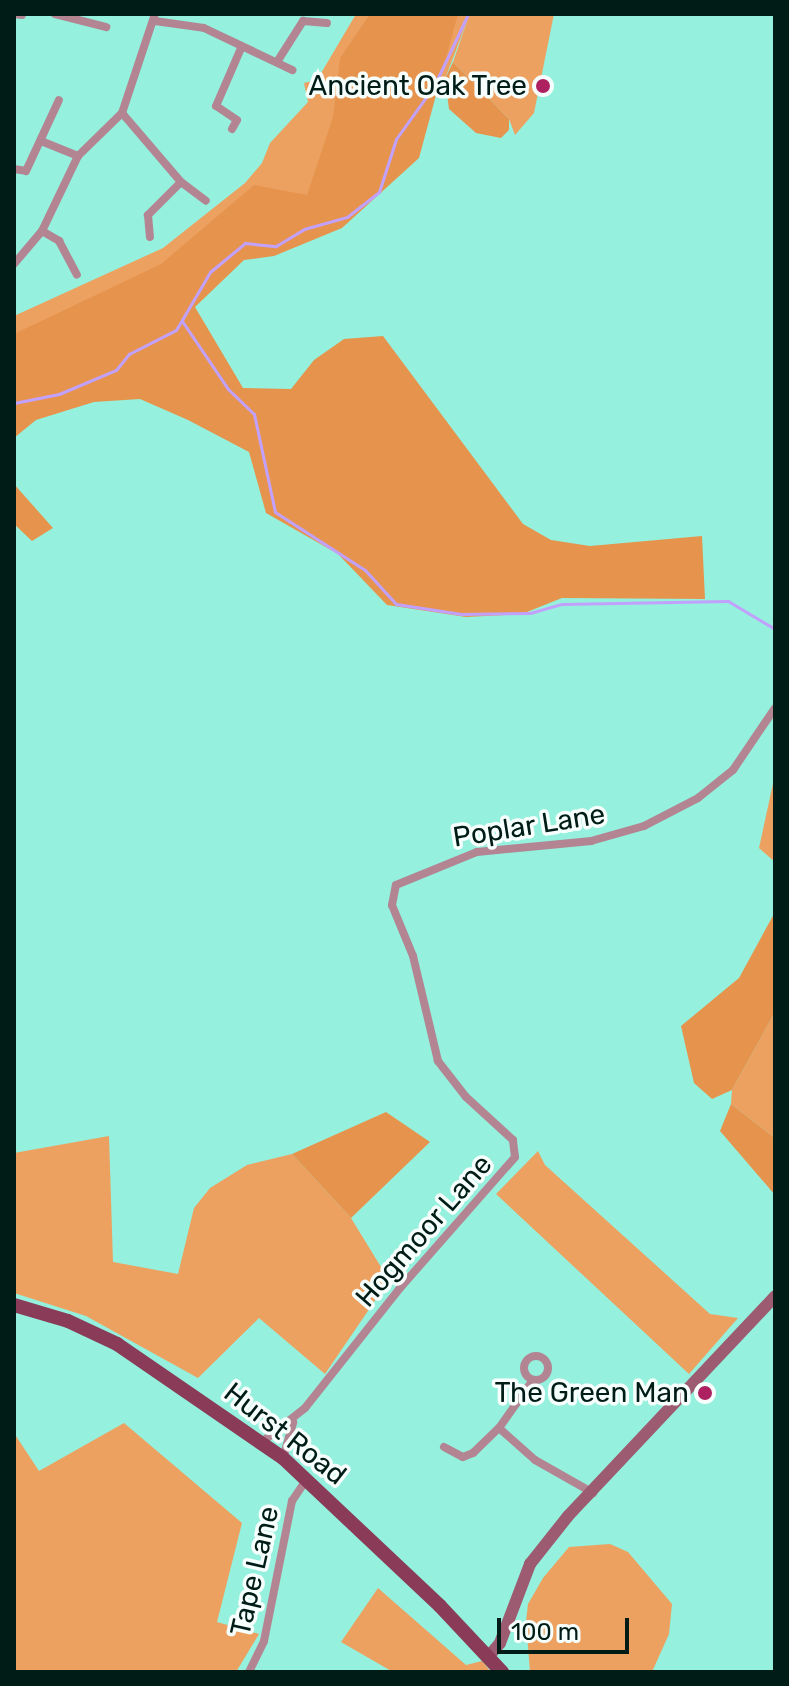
<!DOCTYPE html>
<html>
<head>
<meta charset="utf-8">
<style>
  body { margin:0 }
  #map { position:relative; width:789px; height:1686px; overflow:hidden; background:#95f0dd; font-family:Rubik,sans-serif }
  div>[style] { position:absolute }
  [style*='--x'] { left:calc(var(--x)*1px); top:calc(var(--y)*1px); width:calc(var(--w)*1px); rotate:calc(var(--a)*1deg) }
  .green>* { inset:0; background:#eda161 }
  .forest>* { inset:0; background:#e6944d }
  .stream>* { height:3px; margin:-1.5px; padding:0 1.5px; transform-origin:1.5px; border-radius:1.5px; background:#c1a1fc }
  .street>* { height:8px; margin:-4px; padding:0 4px; transform-origin:4px; border-radius:4px; background:#b38593 }
  .street>.ring { margin:-4px; padding:0; box-sizing:content-box; background:none; border:8px solid #b38593; border-radius:50% }
  .secondary>* { height:12px; margin:-6px; padding:0 6px; transform-origin:6px; border-radius:6px; background:#9c5b70 }
  .primary>* { height:14px; margin:-7px; padding:0 7px; transform-origin:7px; border-radius:7px; background:#8a3b58 }
  .dots>* { width:22px; height:22px; translate:-50% -50%; box-sizing:border-box; border:4px solid #f7fffd; border-radius:50% }
  span { translate:-50% -50%; white-space:nowrap; text-align:center; line-height:1.15; -webkit-text-stroke:7px #f7fffd; paint-order:stroke }
  .poi-label { font-size:28px; color:#001c17 }
  .right { translate:-100% -50%; text-align:right }
  .street-label { font-size:28px; color:#001c17 }
  .frame { position:absolute; inset:0; border:16px solid #001c17; pointer-events:none }
  .scale { position:absolute; left:497px; top:1618px; width:132px; height:36px; box-sizing:border-box; border:4px solid #001c17; border-top:0; padding-left:10px; font-size:24px; line-height:28px; white-space:nowrap; color:#001c17; -webkit-text-stroke:6px #f7fffd; paint-order:stroke }
</style>
</head>
<body>
<div id="map">
  <div class="green">
    <i style="clip-path:polygon(356px 14px,554px 14px,534px 113px,515px 135px,509px 119px,453px 62px,469px 16px,445px 79px,373px 186px,247px 238px,14px 405px,14px 316px,163px 248px,245px 183px,262px 163px,270px 143px,308px 102px,304px 83px,317px 80px)"></i>
    <i style="clip-path:polygon(775px 774px,775px 862px,759px 848px)"></i>
    <i style="clip-path:polygon(775px 1012px,775px 1138px,731px 1104px,732px 1090px)"></i>
    <i style="clip-path:polygon(109px 1136px,113px 1262px,178px 1274px,194px 1208px,210px 1188px,247px 1165px,292px 1154px,351px 1218px,389px 1280px,325px 1374px,259px 1318px,198px 1378px,86px 1316px,14px 1293px,14px 1153px)"></i>
    <i style="clip-path:polygon(538px 1151px,545px 1165px,710px 1314px,738px 1318px,689px 1374px,496px 1194px)"></i>
    <i style="clip-path:polygon(124px 1423px,242px 1523px,217px 1622px,259px 1634px,236px 1672px,14px 1672px,14px 1433px,39px 1471px)"></i>
    <i style="clip-path:polygon(610px 1544px,628px 1552px,672px 1604px,669px 1634px,652px 1672px,530px 1672px,526px 1621px,528px 1604px,543px 1578px,569px 1547px)"></i>
    <i style="clip-path:polygon(378px 1588px,466px 1665px,482px 1661px,491px 1672px,393px 1672px,341px 1642px)"></i>
  </div>
  <div class="forest">
    <i style="clip-path:polygon(370px 14px,458px 14px,419px 158px,342px 228px,274px 256px,244px 260px,195px 307px,243px 388px,291px 389px,314px 360px,344px 339px,383px 336px,523px 524px,551px 540px,590px 546px,702px 536px,705px 599px,562px 598px,522px 614px,466px 617px,387px 605px,338px 554px,266px 513px,249px 452px,188px 420px,140px 399px,94px 402px,36px 420px,14px 438px,14px 334px,161px 264px,254px 185px,307px 195px,333px 117px,340px 58px)"></i>
    <i style="clip-path:polygon(453px 62px,509px 119px,509px 130px,501px 138px,476px 133px,449px 109px,445px 79px)"></i>
    <i style="clip-path:polygon(14px 484px,53px 528px,32px 541px,14px 524px)"></i>
    <i style="clip-path:polygon(775px 912px,775px 1012px,732px 1090px,712px 1099px,694px 1083px,681px 1026px,739px 978px)"></i>
    <i style="clip-path:polygon(731px 1104px,775px 1138px,775px 1195px,720px 1131px)"></i>
    <i style="clip-path:polygon(386px 1112px,430px 1142px,351px 1218px,292px 1154px)"></i>
  </div>
  <div class="stream">
    <i style="--x:182;--y:321;--w:82;--a:55.9"></i>
    <i style="--x:228;--y:389;--w:36;--a:44"></i>
    <i style="--x:254;--y:414;--w:100;--a:77.9"></i>
    <i style="--x:275;--y:512;--w:107;--a:32.8"></i>
    <i style="--x:365;--y:570;--w:46;--a:47.6"></i>
    <i style="--x:396;--y:604;--w:66;--a:8.7"></i>
    <i style="--x:461;--y:614;--w:69;--a:-0.8"></i>
    <i style="--x:530;--y:613;--w:33;--a:-16"></i>
    <i style="--x:562;--y:604;--w:166;--a:-1"></i>
    <i style="--x:728;--y:601;--w:55;--a:30.8"></i>
    <i style="--x:14;--y:403;--w:46;--a:-11.3"></i>
    <i style="--x:59;--y:394;--w:62;--a:-22.8"></i>
    <i style="--x:116;--y:370;--w:21;--a:-51"></i>
    <i style="--x:129;--y:354;--w:53;--a:-27.1"></i>
    <i style="--x:176;--y:330;--w:67;--a:-59.6"></i>
    <i style="--x:210;--y:272;--w:45;--a:-39.6"></i>
    <i style="--x:245;--y:243;--w:31;--a:6"></i>
    <i style="--x:276;--y:246;--w:33;--a:-31"></i>
    <i style="--x:304;--y:229;--w:45;--a:-15.6"></i>
    <i style="--x:347;--y:217;--w:41;--a:-38"></i>
    <i style="--x:379;--y:192;--w:56;--a:-72.2"></i>
    <i style="--x:396;--y:139;--w:65;--a:-54.4"></i>
    <i style="--x:434;--y:86;--w:80;--a:-64.7"></i>
  </div>
  <div class="street">
    <i style="--x:14;--y:14;--w:8;--a:7"></i>
    <i style="--x:55;--y:14;--w:53;--a:14.3"></i>
    <i style="--x:155;--y:21;--w:49;--a:8.1"></i>
    <i style="--x:204;--y:28;--w:98;--a:25.5"></i>
    <i style="--x:277;--y:62;--w:49;--a:-57.6"></i>
    <i style="--x:303;--y:21;--w:24;--a:5"></i>
    <i style="--x:122;--y:113;--w:91;--a:49.5"></i>
    <i style="--x:181;--y:182;--w:47;--a:135"></i>
    <i style="--x:148;--y:215;--w:22;--a:85"></i>
    <i style="--x:232;--y:129;--w:10;--a:-61"></i>
    <i style="--x:237;--y:120;--w:25;--a:-146"></i>
    <i style="--x:216;--y:106;--w:65;--a:-66.6"></i>
    <i style="--x:41;--y:141;--w:40;--a:22"></i>
    <i style="--x:14;--y:169;--w:12;--a:9"></i>
    <i style="--x:26;--y:171;--w:78;--a:-65.1"></i>
    <i style="--x:181;--y:182;--w:31;--a:37"></i>
    <i style="--x:42;--y:231;--w:20;--a:30"></i>
    <i style="--x:59;--y:241;--w:38;--a:62"></i>
    <i style="--x:14;--y:264;--w:43;--a:-49.7"></i>
    <i style="--x:42;--y:231;--w:83;--a:-64.4"></i>
    <i style="--x:78;--y:156;--w:62;--a:-44.3"></i>
    <i style="--x:122;--y:113;--w:104;--a:-71.6"></i>
    <i class="ring" style="left:524px;top:1356px;width:16px;height:16px"></i>
    <i style="--x:499;--y:1428;--w:48;--a:41.6"></i>
    <i style="--x:535;--y:1460;--w:67;--a:29.6"></i>
    <i style="--x:262;--y:1442;--w:55;--a:-38.3"></i>
    <i style="--x:305;--y:1408;--w:153;--a:-51.6"></i>
    <i style="--x:400;--y:1288;--w:174;--a:-48.7"></i>
    <i style="--x:515;--y:1157;--w:17;--a:-97"></i>
    <i style="--x:513;--y:1140;--w:64;--a:-137.5"></i>
    <i style="--x:466;--y:1097;--w:46;--a:-127.9"></i>
    <i style="--x:438;--y:1061;--w:108;--a:-103.4"></i>
    <i style="--x:413;--y:956;--w:55;--a:-112.4"></i>
    <i style="--x:392;--y:905;--w:20;--a:-79"></i>
    <i style="--x:396;--y:885;--w:87;--a:-22.2"></i>
    <i style="--x:477;--y:852;--w:115;--a:-5.5"></i>
    <i style="--x:591;--y:841;--w:55;--a:-15.8"></i>
    <i style="--x:644;--y:826;--w:61;--a:-27.4"></i>
    <i style="--x:698;--y:798;--w:45;--a:-38.7"></i>
    <i style="--x:733;--y:770;--w:75;--a:-55.9"></i>
    <i style="--x:444;--y:1447;--w:21;--a:28"></i>
    <i style="--x:463;--y:1457;--w:11;--a:-22"></i>
    <i style="--x:473;--y:1453;--w:36;--a:-44"></i>
    <i style="--x:499;--y:1428;--w:59;--a:-54.7"></i>
    <i style="--x:283;--y:1458;--w:37;--a:-74"></i>
    <i style="--x:249;--y:1672;--w:34;--a:-64"></i>
    <i style="--x:264;--y:1641;--w:143;--a:-78.7"></i>
    <i style="--x:292;--y:1501;--w:25;--a:-56"></i>
  </div>
  <div class="secondary">
    <i style="--x:488;--y:1657;--w:18;--a:-49"></i>
    <i style="--x:500;--y:1643;--w:85;--a:-69.2"></i>
    <i style="--x:530;--y:1564;--w:61;--a:-51.6"></i>
    <i style="--x:568;--y:1516;--w:302;--a:-46.7"></i>
  </div>
  <div class="primary">
    <i style="--x:14;--y:1305;--w:56;--a:16.5"></i>
    <i style="--x:68;--y:1321;--w:54;--a:25.1"></i>
    <i style="--x:117;--y:1344;--w:201;--a:34.5"></i>
    <i style="--x:283;--y:1458;--w:216;--a:43.3"></i>
    <i style="--x:440;--y:1606;--w:91;--a:46.8"></i>
  </div>
  <div class="dots">
    <i style="left:543px;top:86px;background:#ad2160"></i>
    <i style="left:705px;top:1393px;background:#ad2160"></i>
  </div>
  <div class="poi-label">
    <span class="right" style="left:527px;top:86px">Ancient Oak Tree</span>
    <span class="right" style="left:689px;top:1393px">The Green Man</span>
  </div>
  <div class="street-label">
    <span style="left:529px;top:826px;rotate:-9deg">Poplar Lane</span>
    <span style="left:424px;top:1231px;rotate:-49deg">Hogmoor Lane</span>
    <span style="left:285px;top:1434px;rotate:38deg">Hurst Road</span>
    <span style="left:255px;top:1571px;rotate:-77deg">Tape Lane</span>
  </div>
  <div class="frame"></div>
  <div class="scale">100 m</div>
</div>
</body>
</html>
